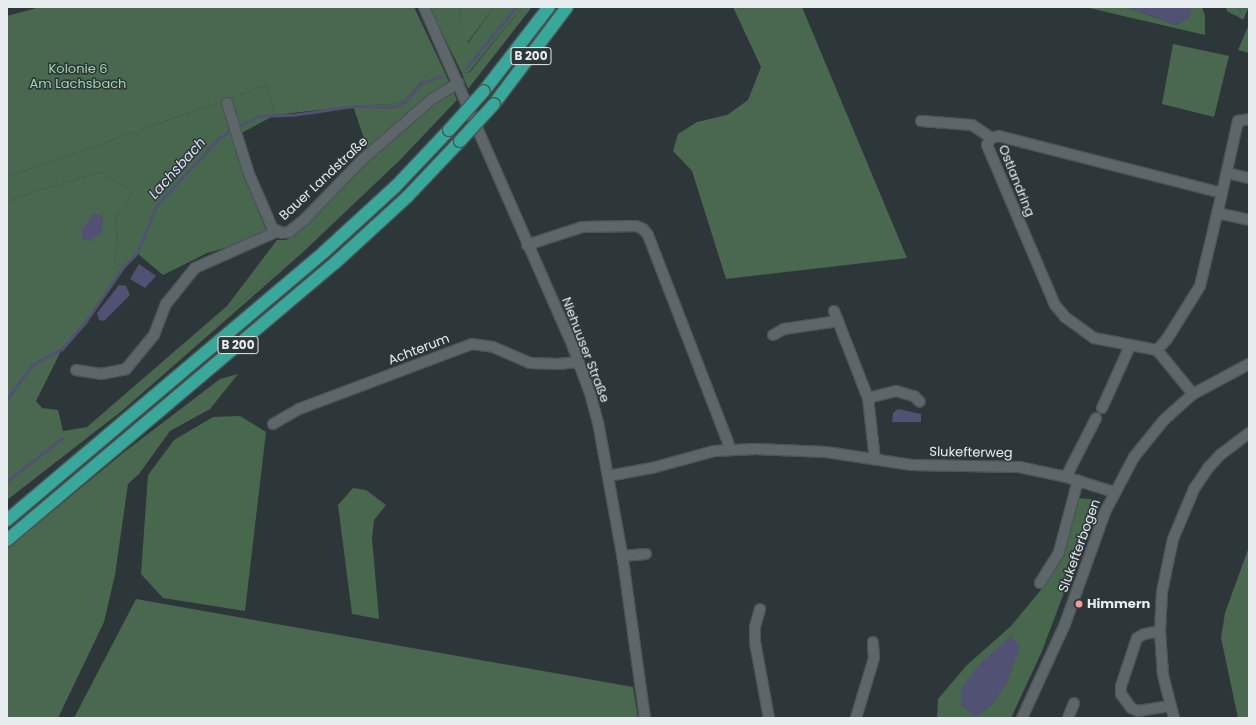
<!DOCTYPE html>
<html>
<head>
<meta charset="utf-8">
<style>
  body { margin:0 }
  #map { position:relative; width:1256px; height:725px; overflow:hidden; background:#2d3639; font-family:Poppins,sans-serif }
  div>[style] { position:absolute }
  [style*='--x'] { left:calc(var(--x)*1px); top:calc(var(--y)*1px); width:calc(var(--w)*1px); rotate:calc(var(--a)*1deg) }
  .green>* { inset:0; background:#4a6750 }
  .forest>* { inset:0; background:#48684e }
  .water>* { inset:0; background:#505173 }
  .stream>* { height:3px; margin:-1.5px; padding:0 1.5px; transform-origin:1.5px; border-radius:1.5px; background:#505173 }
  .roads { filter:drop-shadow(1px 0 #4c5456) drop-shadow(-1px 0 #4c5456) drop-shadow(0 1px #4c5456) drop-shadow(0 -1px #4c5456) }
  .minor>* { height:10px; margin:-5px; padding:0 5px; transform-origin:5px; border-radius:5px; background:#5d676a }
  .highway>* { height:12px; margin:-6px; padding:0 6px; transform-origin:6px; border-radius:6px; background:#37a89a }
  .bridges { filter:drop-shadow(1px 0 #4c5456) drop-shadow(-1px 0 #4c5456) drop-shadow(0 1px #4c5456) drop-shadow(0 -1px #4c5456) }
  .highway-bridge>* { height:12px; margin:-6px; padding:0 6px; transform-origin:6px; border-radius:6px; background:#37a89a }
  .dots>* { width:11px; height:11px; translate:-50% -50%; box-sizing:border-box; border:2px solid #2d3639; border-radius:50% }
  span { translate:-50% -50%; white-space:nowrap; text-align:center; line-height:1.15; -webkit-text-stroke:3px #2d3639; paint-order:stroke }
  .shield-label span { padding:1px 3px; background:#2d3639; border:1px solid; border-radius:3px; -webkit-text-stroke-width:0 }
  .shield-label { font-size:12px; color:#e7edef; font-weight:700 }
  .park-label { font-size:13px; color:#a1d8ab }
  .street-label { font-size:13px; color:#e7edef }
  .poi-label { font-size:13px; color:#e7edef; font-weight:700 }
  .left { translate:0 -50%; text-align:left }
  .water-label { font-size:14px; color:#dee0f9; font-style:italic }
  .frame { position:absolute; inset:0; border:8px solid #e7edef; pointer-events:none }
</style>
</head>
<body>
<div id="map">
  <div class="green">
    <i style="clip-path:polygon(40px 7px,414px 7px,440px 62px,403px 101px,392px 104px,353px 106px,275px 115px,267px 85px,7px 177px,7px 16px)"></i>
    <i style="clip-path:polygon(461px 7px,494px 7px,467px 43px,460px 23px)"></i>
    <i style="clip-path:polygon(522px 7px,532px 7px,468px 89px,462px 73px,470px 72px)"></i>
    <i style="clip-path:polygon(733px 7px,802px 7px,907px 258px,726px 279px,692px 171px,673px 151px,678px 134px,697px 122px,727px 115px,748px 100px,761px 67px)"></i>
    <i style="clip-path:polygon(1238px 7px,1249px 7px,1243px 20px,1237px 16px,1241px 13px)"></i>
    <i style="clip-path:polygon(1249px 24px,1249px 53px,1238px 50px)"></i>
    <i style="clip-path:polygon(1173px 44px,1229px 56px,1214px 117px,1162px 104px)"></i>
    <i style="clip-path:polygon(99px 172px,132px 190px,126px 206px,115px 216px,117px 244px,114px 263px,124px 266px,86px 321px,62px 349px,36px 401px,42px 408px,58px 410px,63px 431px,87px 427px,227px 306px,231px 310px,301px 254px,123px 410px,7px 500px,7px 201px)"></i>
    <i style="clip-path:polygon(238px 374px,210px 409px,170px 431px,139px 474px,128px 484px,115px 575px,104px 622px,58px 718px,7px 718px,7px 549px,123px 453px,220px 379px)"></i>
    <i style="clip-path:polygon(1249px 547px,1249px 718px,1238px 718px,1221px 638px,1225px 613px)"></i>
    <i style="clip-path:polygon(136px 599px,633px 687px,638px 718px,74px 718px)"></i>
  </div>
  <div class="forest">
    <i style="clip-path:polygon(429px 7px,461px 7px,460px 23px,468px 43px,494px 7px,522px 7px,469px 72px,462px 73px)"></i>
    <i style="clip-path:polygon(1085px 7px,1127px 7px,1176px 25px,1190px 17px,1190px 7px,1202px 7px,1205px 16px,1205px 35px)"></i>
    <i style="clip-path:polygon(1226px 7px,1238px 7px,1241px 13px,1237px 16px,1234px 15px,1227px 11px)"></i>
    <i style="clip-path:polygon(440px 62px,457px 100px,400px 160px,301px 254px,231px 310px,227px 306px,277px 240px,286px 240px,301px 230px,371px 159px,353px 106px,392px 104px,403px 101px)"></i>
    <i style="clip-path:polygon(267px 85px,275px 115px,234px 137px,245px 178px,266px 230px,232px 246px,207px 253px,163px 275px,137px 253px,124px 266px,114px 263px,117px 244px,115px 216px,126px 206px,132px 190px,99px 172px,7px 201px,7px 177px)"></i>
    <i style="clip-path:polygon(240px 416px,266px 432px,245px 611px,163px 598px,141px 574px,148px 475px,174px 440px,213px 417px)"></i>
    <i style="clip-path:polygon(353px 488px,366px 490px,386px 505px,374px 520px,372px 538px,379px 619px,352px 614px,338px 505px)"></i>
    <i style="clip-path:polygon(1076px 498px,1091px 499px,1096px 508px,1042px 651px,1011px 718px,937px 718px,938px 699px,967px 665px,1011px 626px,1040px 591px,1063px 553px)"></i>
  </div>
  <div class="water">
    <i style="clip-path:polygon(1127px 7px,1191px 7px,1190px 17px,1176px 25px)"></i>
    <i style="clip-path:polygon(93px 214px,103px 216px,102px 233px,89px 241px,83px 240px,81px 231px)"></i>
    <i style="clip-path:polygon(139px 264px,156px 276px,145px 288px,130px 279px)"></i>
    <i style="clip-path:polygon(119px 285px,126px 286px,130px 295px,104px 321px,99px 320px,97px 313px)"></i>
    <i style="clip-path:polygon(898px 409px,921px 414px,921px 422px,892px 422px,893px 413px)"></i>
    <i style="clip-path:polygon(1011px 636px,1020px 647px,1007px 683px,992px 705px,976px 718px,961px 705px,961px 689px,979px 664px)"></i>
  </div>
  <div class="stream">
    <i style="--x:466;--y:68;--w:79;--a:-50.7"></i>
    <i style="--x:237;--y:126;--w:24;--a:-24"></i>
    <i style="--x:259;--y:116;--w:33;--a:-2"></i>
    <i style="--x:292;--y:115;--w:62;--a:-8.4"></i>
    <i style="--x:353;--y:106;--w:40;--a:1.4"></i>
    <i style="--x:393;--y:107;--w:13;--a:-23"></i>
    <i style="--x:405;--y:102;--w:25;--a:-50"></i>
    <i style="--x:421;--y:83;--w:21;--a:-19"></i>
    <i style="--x:7;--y:399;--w:44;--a:-53.4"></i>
    <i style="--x:33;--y:364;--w:33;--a:-27"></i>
    <i style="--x:62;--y:349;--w:37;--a:-49"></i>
    <i style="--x:86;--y:321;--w:67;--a:-55.4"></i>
    <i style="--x:124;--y:266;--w:18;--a:-45"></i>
    <i style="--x:137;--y:253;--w:51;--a:-68"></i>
    <i style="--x:156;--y:206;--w:91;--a:-47.2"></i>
    <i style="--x:218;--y:139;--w:17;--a:-36"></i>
    <i style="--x:7;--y:481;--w:70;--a:-38"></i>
  </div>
  <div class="roads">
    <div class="minor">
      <i style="--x:424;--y:7;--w:363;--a:66.3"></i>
      <i style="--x:570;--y:339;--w:58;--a:69.7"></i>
      <i style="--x:590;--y:393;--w:30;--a:75"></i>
      <i style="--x:598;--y:422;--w:140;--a:79.7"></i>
      <i style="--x:623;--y:560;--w:160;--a:82.1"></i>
      <i style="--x:227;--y:103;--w:74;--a:72.8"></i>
      <i style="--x:249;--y:174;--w:48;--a:66.6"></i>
      <i style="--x:268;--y:218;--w:11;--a:68"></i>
      <i style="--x:272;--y:228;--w:11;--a:27"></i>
      <i style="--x:282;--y:233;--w:7;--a:-8"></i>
      <i style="--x:289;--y:232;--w:19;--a:-39"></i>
      <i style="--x:304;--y:220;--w:85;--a:-46"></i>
      <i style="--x:363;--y:159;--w:91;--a:-41"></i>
      <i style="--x:432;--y:99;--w:31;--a:-31"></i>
      <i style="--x:921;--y:121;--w:51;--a:4.5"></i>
      <i style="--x:972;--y:125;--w:23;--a:34"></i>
      <i style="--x:1227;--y:173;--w:23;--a:13"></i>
      <i style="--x:1222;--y:193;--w:230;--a:-165.7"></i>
      <i style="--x:999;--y:136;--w:8;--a:166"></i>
      <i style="--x:991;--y:138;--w:8;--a:120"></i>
      <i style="--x:987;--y:145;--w:174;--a:67"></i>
      <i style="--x:1055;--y:305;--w:16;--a:50"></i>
      <i style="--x:1065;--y:317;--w:36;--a:36"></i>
      <i style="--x:1094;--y:338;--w:64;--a:10.8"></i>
      <i style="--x:1157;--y:350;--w:15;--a:-48"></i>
      <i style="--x:1167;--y:339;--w:62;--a:-58.1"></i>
      <i style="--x:1200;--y:286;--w:96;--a:-76.7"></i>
      <i style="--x:1222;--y:193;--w:74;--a:-77.5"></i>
      <i style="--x:1238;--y:121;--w:11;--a:-10"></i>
      <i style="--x:1217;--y:213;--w:33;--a:12"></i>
      <i style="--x:527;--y:245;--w:58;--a:-18.1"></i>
      <i style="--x:582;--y:227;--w:54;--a:-1.1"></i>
      <i style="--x:636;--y:226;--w:8;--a:23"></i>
      <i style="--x:643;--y:229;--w:8;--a:50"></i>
      <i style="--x:648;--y:235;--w:230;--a:68.9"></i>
      <i style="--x:834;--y:311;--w:93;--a:68.7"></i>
      <i style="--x:868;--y:398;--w:62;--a:83.6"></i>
      <i style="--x:773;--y:335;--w:13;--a:-29"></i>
      <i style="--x:784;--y:329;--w:55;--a:-8.4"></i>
      <i style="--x:1157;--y:350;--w:57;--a:50.7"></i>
      <i style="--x:76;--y:370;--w:25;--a:9"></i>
      <i style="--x:101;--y:374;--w:25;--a:-11"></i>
      <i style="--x:126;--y:369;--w:44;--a:-50.5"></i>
      <i style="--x:154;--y:335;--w:33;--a:-69"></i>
      <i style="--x:166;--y:304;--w:46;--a:-51.1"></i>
      <i style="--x:195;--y:268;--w:89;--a:-24"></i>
      <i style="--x:868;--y:398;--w:29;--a:-14"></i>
      <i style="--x:896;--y:391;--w:19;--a:16"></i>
      <i style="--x:914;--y:396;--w:8;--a:45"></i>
      <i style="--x:1102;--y:408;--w:68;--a:-65.7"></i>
      <i style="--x:273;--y:424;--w:30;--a:-30"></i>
      <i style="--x:299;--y:409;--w:185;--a:-20.6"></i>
      <i style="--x:472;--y:344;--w:21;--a:8"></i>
      <i style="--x:493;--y:347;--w:40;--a:23.4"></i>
      <i style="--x:530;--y:363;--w:28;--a:2"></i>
      <i style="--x:558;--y:364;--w:20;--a:-6"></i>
      <i style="--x:608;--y:476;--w:45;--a:-10.3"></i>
      <i style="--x:652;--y:468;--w:64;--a:-15.3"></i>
      <i style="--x:714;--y:451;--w:41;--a:-2.8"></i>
      <i style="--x:755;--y:449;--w:71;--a:2.4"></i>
      <i style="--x:826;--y:452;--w:87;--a:8.6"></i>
      <i style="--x:912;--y:465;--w:107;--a:1.1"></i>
      <i style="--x:1019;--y:467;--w:48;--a:12"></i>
      <i style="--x:1066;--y:477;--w:50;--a:17.4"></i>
      <i style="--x:1066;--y:477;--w:66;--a:-63"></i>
      <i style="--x:622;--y:556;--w:24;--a:-5"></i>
      <i style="--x:1040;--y:583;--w:36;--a:-58"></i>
      <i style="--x:1059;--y:552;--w:74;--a:-75.2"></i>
      <i style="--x:760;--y:609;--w:19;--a:106"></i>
      <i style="--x:755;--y:627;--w:15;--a:90"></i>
      <i style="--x:755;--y:642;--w:77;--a:79.6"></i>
      <i style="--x:1160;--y:631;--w:16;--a:169"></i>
      <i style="--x:1144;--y:634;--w:8;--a:150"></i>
      <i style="--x:1137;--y:638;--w:51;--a:108.4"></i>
      <i style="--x:1121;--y:686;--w:8;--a:90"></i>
      <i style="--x:1121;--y:694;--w:17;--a:54"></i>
      <i style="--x:1131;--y:708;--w:8;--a:23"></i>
      <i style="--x:1138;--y:711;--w:33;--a:-9"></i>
      <i style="--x:856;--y:718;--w:63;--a:-73.3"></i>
      <i style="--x:874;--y:658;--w:16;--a:-94"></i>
      <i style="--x:1022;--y:718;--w:103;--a:-65.4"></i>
      <i style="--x:1065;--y:624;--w:119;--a:-70.3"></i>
      <i style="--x:1105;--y:512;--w:62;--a:-62.2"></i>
      <i style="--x:1134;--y:457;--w:48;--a:-51"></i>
      <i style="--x:1164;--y:420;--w:39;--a:-42"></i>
      <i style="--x:1193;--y:394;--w:64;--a:-28.2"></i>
      <i style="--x:1068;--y:718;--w:16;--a:-68"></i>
      <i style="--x:1174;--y:718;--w:44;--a:-104.3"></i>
      <i style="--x:1163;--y:675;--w:44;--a:-93.9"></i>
      <i style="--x:1160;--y:631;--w:39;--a:-87"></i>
      <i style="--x:1162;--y:592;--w:54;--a:-78.3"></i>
      <i style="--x:1173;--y:539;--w:54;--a:-67.2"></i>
      <i style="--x:1194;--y:489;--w:25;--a:-56"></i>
      <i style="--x:1208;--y:468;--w:18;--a:-47"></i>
      <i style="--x:1220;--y:455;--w:36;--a:-37"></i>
    </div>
    <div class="highway">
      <i style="--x:484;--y:91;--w:106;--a:-52.3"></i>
      <i style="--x:494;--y:104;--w:121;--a:-53"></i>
      <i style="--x:7;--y:520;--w:415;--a:-40.2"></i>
      <i style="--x:324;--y:252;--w:98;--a:-42.5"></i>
      <i style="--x:396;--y:186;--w:77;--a:-46.6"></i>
      <i style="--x:7;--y:540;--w:429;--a:-40.2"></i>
      <i style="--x:335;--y:263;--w:99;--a:-42.5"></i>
      <i style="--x:408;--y:196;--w:76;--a:-46.6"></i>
    </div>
  </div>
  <div class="bridges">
    <div class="highway-bridge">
      <i style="--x:449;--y:130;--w:52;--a:-48.1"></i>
      <i style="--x:460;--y:141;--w:50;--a:-47.4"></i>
    </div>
  </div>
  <div class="dots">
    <i style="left:1079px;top:604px;background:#f59b98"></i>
  </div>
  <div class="shield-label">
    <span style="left:531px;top:56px">B 200</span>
    <span style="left:238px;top:345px">B 200</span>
  </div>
  <div class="park-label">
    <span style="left:78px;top:77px">Kolonie 6<br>Am Lachsbach</span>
  </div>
  <div class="street-label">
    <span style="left:324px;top:179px;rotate:-43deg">Bauer Landstraße</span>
    <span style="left:1016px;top:181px;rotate:68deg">Ostlandring</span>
    <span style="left:419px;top:350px;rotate:-21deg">Achterum</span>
    <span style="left:585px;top:350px;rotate:69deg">Niehuuser Straße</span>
    <span style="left:971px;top:453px;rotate:1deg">Slukefterweg</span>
    <span style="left:1080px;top:546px;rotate:-70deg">Slukefterbogen</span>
  </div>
  <div class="poi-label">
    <span class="left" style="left:1087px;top:604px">Himmern</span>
  </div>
  <div class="water-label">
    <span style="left:177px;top:168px;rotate:-48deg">Lachsbach</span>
  </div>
  <div class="frame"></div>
</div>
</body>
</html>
